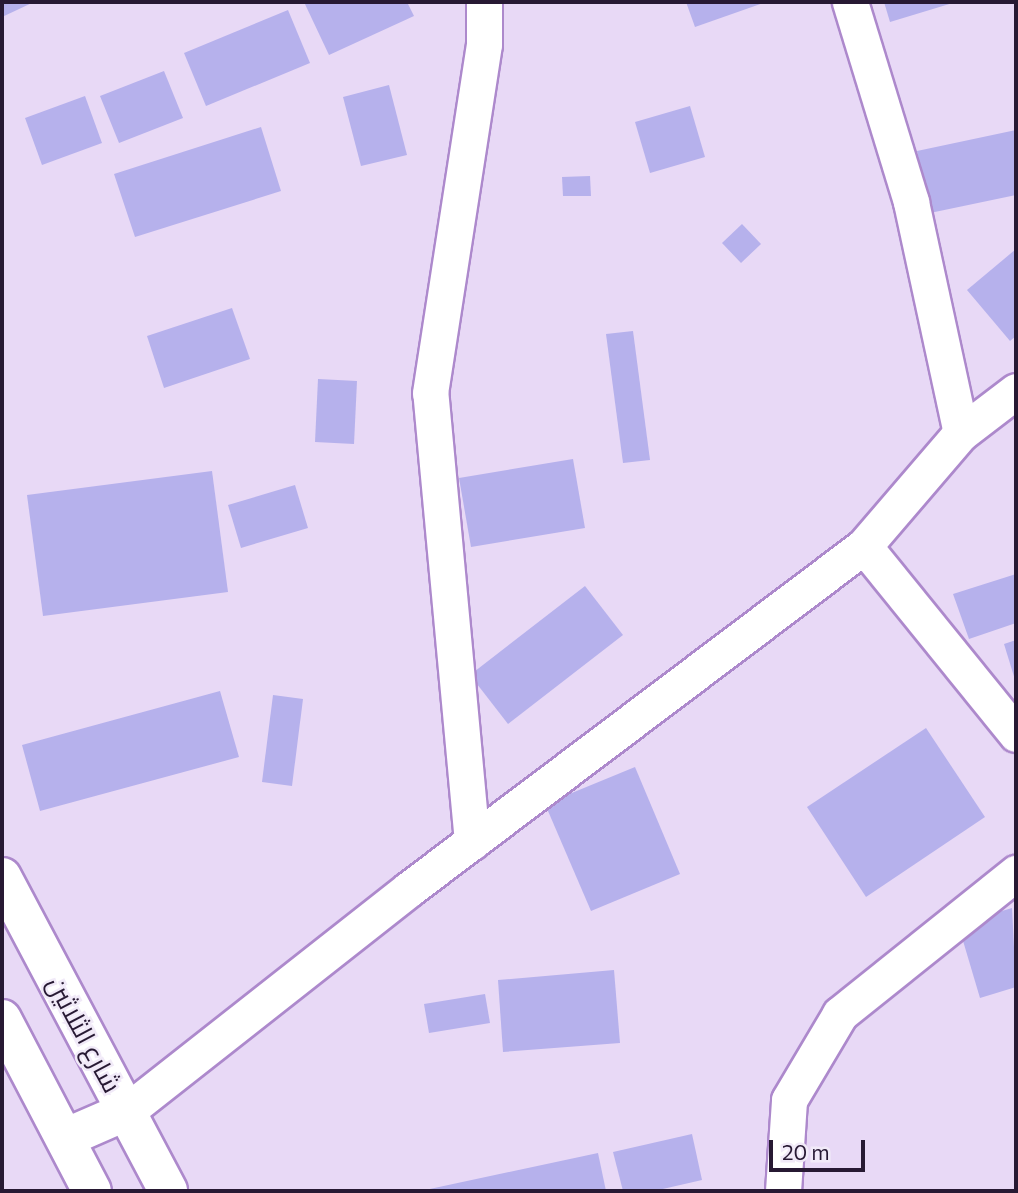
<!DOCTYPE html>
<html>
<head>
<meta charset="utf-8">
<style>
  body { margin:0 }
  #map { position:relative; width:1018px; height:1193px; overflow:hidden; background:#e8d9f6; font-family:Commissioner,Cairo,sans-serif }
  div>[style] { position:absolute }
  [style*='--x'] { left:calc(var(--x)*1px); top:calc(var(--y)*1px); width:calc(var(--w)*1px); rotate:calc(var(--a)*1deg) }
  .building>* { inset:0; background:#b6b1ec }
  .roads { filter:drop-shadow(2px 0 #ad89cc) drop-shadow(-2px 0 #ad89cc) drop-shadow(0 2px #ad89cc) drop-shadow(0 -2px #ad89cc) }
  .minor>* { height:35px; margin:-17.5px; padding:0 17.5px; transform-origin:17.5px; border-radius:17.5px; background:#fff }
  .tertiary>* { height:38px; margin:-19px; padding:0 19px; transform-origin:19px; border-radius:19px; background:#fff }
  span { translate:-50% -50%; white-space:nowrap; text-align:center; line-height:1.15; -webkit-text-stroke:5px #f1eaf8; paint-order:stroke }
  .street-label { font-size:26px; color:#271933 }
  .frame { position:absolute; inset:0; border:4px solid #271933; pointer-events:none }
  .scale { position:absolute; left:769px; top:1140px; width:96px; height:32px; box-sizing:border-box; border:4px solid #271933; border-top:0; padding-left:9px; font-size:21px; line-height:24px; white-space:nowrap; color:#271933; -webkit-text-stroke:5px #f1eaf8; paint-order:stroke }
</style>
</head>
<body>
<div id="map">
  <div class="building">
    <i style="clip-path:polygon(2px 2px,34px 2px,2px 17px)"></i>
    <i style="clip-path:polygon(304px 2px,407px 2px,414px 16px,329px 55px)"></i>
    <i style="clip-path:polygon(686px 2px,766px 2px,695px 27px)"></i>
    <i style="clip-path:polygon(884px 2px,956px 2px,890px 22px)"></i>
    <i style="clip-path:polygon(288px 10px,310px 63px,206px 106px,184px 53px)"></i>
    <i style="clip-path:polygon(164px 71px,183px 118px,119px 143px,100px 96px)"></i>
    <i style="clip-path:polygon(389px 85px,407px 155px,361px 166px,343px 97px)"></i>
    <i style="clip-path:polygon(85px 96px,102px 143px,42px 165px,25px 118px)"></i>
    <i style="clip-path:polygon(690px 106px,705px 157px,650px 173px,635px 122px)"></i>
    <i style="clip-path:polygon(261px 127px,281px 191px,135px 237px,114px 174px)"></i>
    <i style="clip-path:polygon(1016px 130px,1016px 195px,930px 213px,917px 151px)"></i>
    <i style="clip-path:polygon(590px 176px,591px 196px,563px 196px,562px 177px)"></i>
    <i style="clip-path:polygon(742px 224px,761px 244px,741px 263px,722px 243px)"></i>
    <i style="clip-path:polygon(1016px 249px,1016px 336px,1010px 341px,967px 290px)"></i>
    <i style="clip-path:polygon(232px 308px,250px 359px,164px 388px,147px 336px)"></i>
    <i style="clip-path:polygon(633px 331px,650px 460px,623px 463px,606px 334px)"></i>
    <i style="clip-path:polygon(318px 379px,357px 381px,354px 444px,315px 442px)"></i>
    <i style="clip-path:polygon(573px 459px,585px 528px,471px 547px,459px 478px)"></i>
    <i style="clip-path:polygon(212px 471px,228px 592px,43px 616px,27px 495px)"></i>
    <i style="clip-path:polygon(295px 485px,308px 528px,241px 548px,228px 505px)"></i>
    <i style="clip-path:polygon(1016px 574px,1016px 623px,969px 639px,953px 594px)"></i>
    <i style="clip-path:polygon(585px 586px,623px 635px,508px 724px,470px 675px)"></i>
    <i style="clip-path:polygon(1016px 640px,1016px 683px,1004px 644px)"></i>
    <i style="clip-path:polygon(220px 691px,239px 757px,40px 811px,22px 745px)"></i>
    <i style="clip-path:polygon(273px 695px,303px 699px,292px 786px,262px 782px)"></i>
    <i style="clip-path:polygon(926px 728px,985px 817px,866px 897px,807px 807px)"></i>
    <i style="clip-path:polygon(635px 767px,680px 874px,591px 911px,545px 804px)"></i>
    <i style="clip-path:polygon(1012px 908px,1016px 987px,980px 998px,958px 924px)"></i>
    <i style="clip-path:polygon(614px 970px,620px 1043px,503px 1052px,498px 980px)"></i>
    <i style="clip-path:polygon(485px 994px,490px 1023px,429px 1033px,424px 1004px)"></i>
    <i style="clip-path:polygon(692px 1134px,702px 1180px,654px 1191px,623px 1191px,613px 1152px)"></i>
    <i style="clip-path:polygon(598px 1153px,606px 1191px,425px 1191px,425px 1190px)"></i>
  </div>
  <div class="roads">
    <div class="minor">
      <i style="--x:850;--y:2;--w:209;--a:73"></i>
      <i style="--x:911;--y:202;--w:236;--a:77.8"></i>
      <i style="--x:864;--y:546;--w:242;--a:51"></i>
      <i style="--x:472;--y:842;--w:451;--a:-95.3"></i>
      <i style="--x:430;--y:393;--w:353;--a:-81.2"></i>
      <i style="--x:484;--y:44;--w:42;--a:-90"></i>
      <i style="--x:127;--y:1111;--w:359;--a:-38.2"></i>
      <i style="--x:409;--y:889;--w:570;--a:-37.01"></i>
      <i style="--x:864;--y:546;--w:149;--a:-49.4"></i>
      <i style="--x:961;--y:433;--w:69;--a:-37.4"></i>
      <i style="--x:783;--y:1191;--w:91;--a:-86.2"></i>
      <i style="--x:789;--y:1100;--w:100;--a:-59.3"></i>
      <i style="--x:840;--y:1014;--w:226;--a:-38.7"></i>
    </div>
    <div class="tertiary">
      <i style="--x:2;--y:877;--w:355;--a:62.1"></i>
      <i style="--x:2;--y:1019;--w:194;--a:62.4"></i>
      <i style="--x:65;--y:1138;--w:68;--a:-23.5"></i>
    </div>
  </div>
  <div class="street-label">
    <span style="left:85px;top:1034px;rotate:62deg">شارع الثلاثين</span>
  </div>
  <div class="frame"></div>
  <div class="scale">20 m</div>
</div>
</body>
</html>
